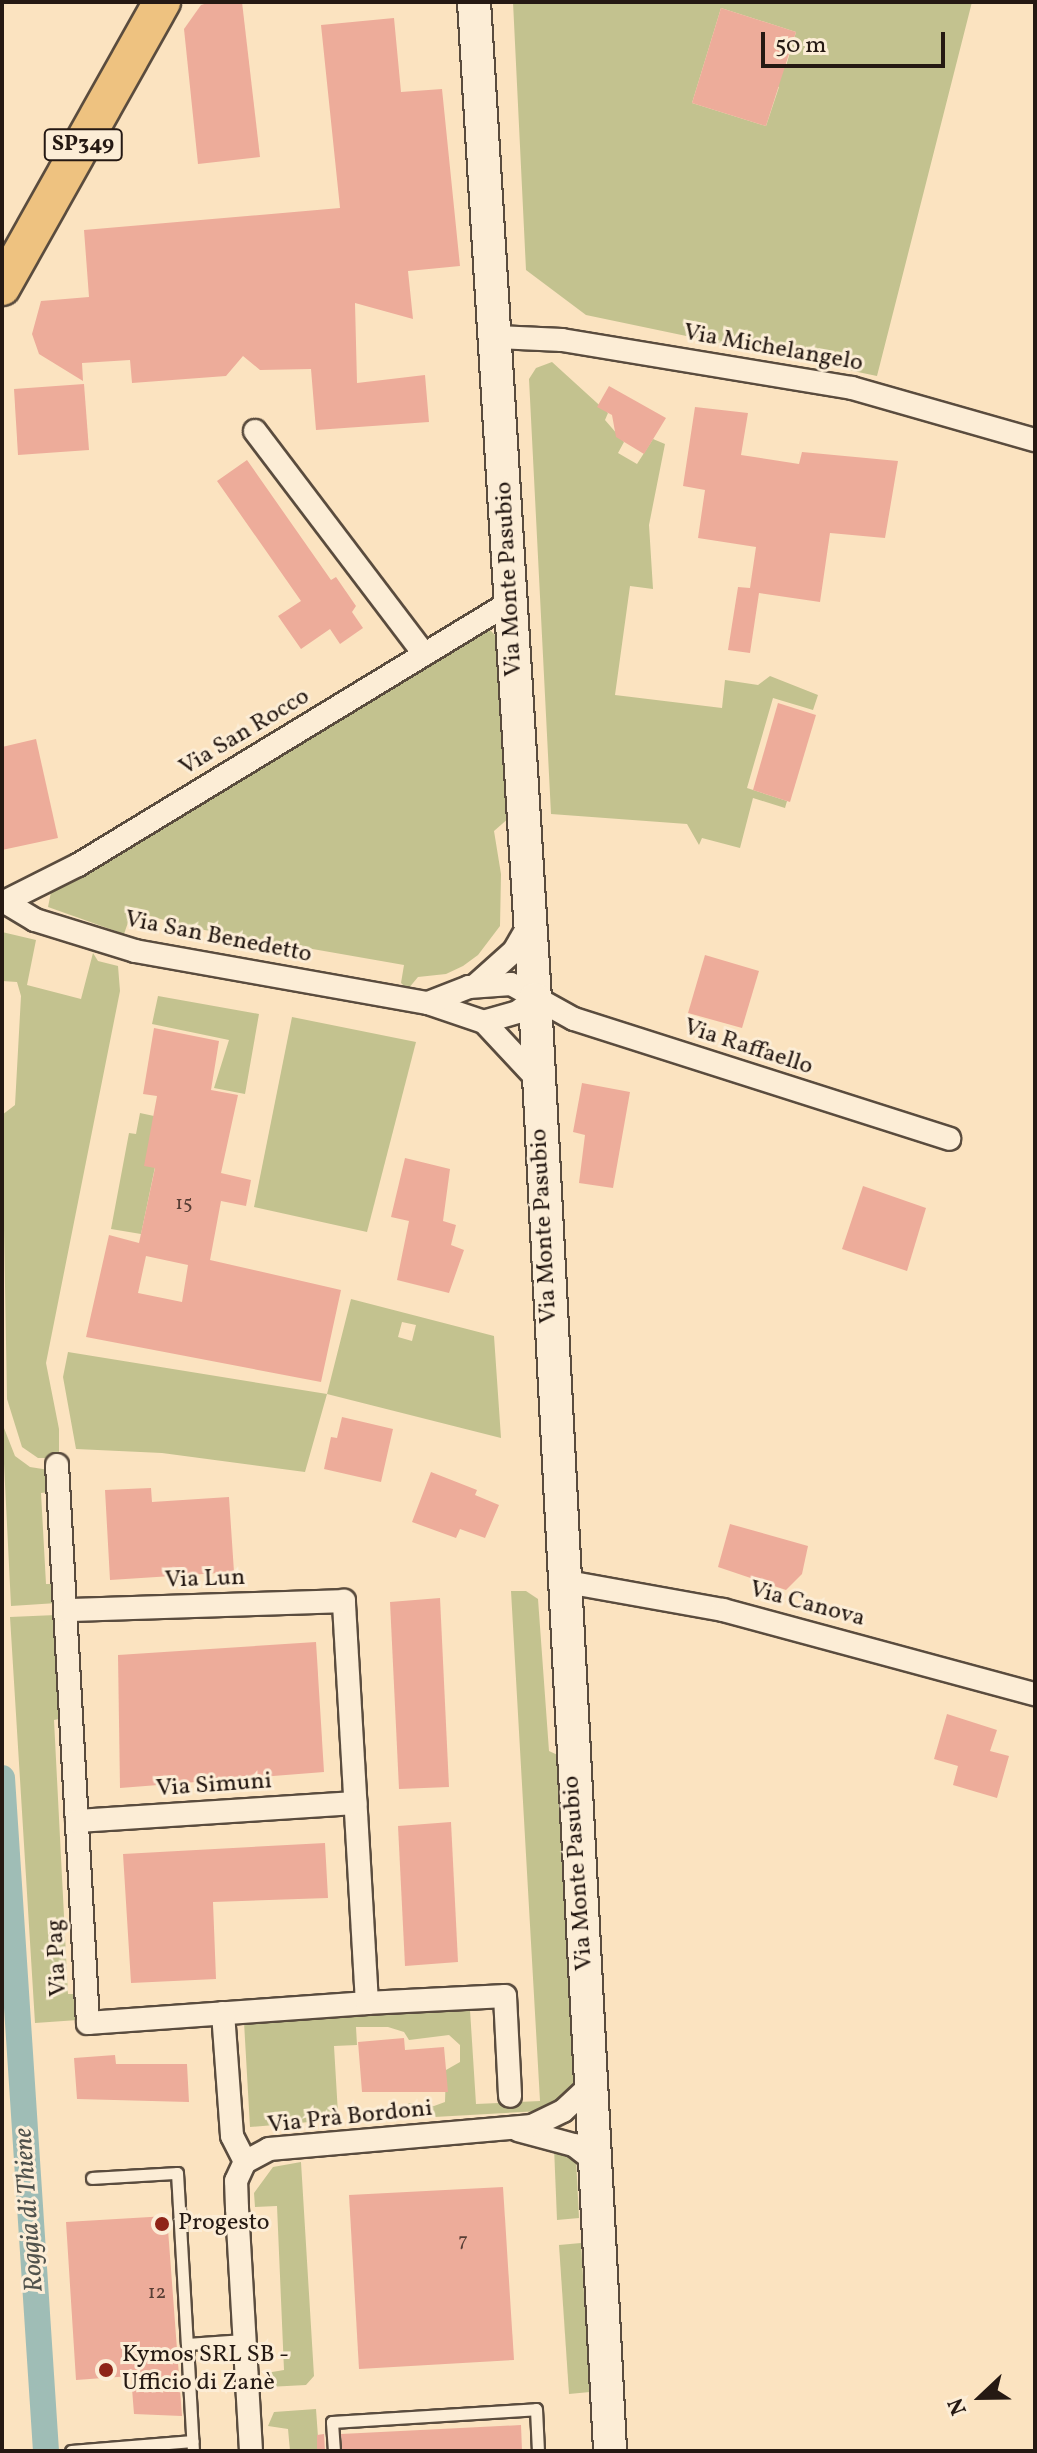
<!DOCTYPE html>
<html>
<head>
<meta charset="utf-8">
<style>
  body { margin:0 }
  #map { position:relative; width:1037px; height:2453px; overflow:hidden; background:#fbe3c0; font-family:Vollkorn,serif }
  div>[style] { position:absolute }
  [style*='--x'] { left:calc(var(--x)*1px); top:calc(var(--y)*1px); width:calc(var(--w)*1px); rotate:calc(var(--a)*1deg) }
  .green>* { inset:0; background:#c3c28f }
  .canal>* { height:26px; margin:-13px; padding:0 13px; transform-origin:13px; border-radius:13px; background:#9fbdb6 }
  .building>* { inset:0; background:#edac9a }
  .roads { filter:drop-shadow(2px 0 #5a4c3e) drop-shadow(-2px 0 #5a4c3e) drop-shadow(0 2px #5a4c3e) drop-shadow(0 -2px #5a4c3e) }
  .service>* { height:11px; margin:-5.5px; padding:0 5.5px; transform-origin:5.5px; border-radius:5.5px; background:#fcedd6 }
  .minor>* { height:22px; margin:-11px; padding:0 11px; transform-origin:11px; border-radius:11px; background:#fcedd6 }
  .secondary>* { height:32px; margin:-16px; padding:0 16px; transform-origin:16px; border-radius:16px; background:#fcedd6 }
  .primary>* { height:36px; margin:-18px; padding:0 18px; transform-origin:18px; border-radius:18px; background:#eec280 }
  .dots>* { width:22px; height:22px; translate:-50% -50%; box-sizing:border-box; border:4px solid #fcedd6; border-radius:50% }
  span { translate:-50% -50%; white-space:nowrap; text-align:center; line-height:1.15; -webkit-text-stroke:6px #fcedd6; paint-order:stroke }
  .number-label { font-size:20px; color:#573e35 }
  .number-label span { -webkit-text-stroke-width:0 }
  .shield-label span { padding:2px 6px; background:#fcedd6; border:2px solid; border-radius:6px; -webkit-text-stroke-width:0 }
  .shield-label { font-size:22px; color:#251913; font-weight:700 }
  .street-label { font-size:24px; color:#251913 }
  .poi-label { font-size:24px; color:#251913 }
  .left { translate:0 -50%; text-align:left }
  .water-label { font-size:26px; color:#50524c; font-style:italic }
  .frame { position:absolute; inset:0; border:4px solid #251913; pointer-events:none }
  .north { position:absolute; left:941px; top:2357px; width:80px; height:80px; -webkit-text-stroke:6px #fcedd6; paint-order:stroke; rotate:248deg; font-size:22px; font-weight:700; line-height:32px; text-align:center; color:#251913 }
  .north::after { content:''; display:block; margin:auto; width:28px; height:36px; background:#251913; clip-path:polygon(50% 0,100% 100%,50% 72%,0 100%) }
  .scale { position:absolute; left:761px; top:32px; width:184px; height:36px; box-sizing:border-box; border:4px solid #251913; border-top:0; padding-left:10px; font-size:24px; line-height:28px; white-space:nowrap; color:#251913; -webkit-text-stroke:6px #fcedd6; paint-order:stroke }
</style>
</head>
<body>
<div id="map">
  <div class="green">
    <i style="clip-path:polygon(evenodd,513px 2px,972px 2px,877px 376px,586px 315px,526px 270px,513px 2px,721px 8px,796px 32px,786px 66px,763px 81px,779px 87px,766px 126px,692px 103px,721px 8px)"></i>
    <i style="clip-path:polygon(552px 362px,608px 413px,605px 420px,624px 442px,618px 453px,637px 464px,653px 439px,665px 444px,649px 525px,653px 589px,630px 586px,615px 695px,722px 708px,725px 680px,758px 685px,770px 676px,818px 695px,813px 710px,773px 698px,747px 788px,787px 801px,785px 808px,753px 798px,740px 848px,702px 838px,699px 845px,687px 824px,551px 814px,529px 379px,536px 368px)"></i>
    <i style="clip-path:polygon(487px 627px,499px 639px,511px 816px,494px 831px,501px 874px,500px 926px,478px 955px,463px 966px,446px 974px,418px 977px,408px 989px,401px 983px,404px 965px,193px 928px,132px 911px,124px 934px,48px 907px,51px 892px)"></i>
    <i style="clip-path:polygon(2px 932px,36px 940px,27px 985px,81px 999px,93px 953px,98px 961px,118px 966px,120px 991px,46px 1363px,59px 1429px,59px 1458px,38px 1458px,22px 1447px,7px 1399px,2px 1115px,15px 1105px,21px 996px,17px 982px,2px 981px)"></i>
    <i style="clip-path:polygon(158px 996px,259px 1014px,245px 1094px,214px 1088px,229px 1040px,152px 1024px)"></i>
    <i style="clip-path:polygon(292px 1017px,416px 1042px,367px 1232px,254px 1207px)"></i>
    <i style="clip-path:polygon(140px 1113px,154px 1116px,155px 1167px,141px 1234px,111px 1229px,129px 1133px,136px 1134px)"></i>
    <i style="clip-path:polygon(evenodd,351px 1299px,494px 1336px,501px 1438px,327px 1394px,305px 1472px,162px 1453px,76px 1449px,63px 1377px,68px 1352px,327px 1394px,351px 1299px,402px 1322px,416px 1325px,412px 1341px,398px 1337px,402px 1322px)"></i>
    <i style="clip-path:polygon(2px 1423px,15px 1456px,30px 1467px,49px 1470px,50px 1492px,41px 1493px,46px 1584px,56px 1584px,57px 1603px,11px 1606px)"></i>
    <i style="clip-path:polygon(511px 1591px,526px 1591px,538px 1599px,549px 1751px,562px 1757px,579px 2077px,564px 2099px,541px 2111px,399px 2119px,409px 2103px,434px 2106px,445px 2102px,446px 2070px,460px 2062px,460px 2045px,449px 2035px,409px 2040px,404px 2032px,388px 2027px,356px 2027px,357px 2045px,334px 2046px,338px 2114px,333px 2120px,250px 2127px,244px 2022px,470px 2010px,476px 2104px,540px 2101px)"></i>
    <i style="clip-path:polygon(56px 1615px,64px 1718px,54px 1720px,67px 1975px,68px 1994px,78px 1994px,78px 2020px,35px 2023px,10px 1617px)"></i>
    <i style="clip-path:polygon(554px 2147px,576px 2159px,579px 2218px,557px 2220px)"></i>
    <i style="clip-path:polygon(301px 2162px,314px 2376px,306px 2385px,268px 2387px,266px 2373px,284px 2370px,277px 2206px,255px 2207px,254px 2193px,273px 2167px)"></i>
    <i style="clip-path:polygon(581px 2243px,590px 2392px,569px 2394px,559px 2245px)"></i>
    <i style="clip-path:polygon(316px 2409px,319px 2451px,290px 2451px,288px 2429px,268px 2426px,274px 2412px)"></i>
  </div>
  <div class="canal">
    <i style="--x:2;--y:1778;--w:674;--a:86.26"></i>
  </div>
  <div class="building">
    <i style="clip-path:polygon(211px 2px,242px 2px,260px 157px,198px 164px,184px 29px,201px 5px)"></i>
    <i style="clip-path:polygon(721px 8px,796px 32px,766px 126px,692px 103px)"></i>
    <i style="clip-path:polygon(394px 18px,401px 92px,442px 89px,460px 266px,408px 271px,413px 319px,355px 303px,357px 383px,425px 375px,429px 422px,316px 430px,311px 369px,260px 370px,243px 356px,226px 376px,132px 383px,130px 360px,82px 363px,83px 381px,39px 354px,32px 334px,41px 301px,89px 297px,84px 230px,340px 208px,321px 25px)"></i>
    <i style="clip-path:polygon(84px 384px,89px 450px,18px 455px,14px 389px)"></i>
    <i style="clip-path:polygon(609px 386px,666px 418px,644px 454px,616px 437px,612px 415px,597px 407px)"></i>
    <i style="clip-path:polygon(695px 407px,748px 413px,741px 455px,799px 464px,802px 452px,898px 461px,885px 538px,830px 533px,820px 602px,759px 593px,750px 653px,728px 650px,738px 587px,750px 588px,756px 547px,698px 538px,705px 490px,683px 486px)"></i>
    <i style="clip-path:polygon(247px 460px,331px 580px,336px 577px,356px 606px,352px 612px,363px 628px,340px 644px,330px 629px,301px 649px,278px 616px,301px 601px,217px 481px)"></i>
    <i style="clip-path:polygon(778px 703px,816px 715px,790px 802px,753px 790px)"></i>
    <i style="clip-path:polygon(36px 739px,58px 838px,2px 850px,2px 747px)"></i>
    <i style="clip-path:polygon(705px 955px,759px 971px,742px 1028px,688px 1013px)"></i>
    <i style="clip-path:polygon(evenodd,154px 1028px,219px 1041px,211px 1090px,238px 1095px,221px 1173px,251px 1180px,246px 1206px,221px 1201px,210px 1260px,341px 1290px,321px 1382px,86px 1337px,109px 1235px,139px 1243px,155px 1168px,144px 1166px,157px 1096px,143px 1094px,154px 1028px,146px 1256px,188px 1265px,182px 1302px,138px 1293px,146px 1256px)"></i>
    <i style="clip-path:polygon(582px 1083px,630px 1092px,613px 1188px,579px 1183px,585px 1135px,573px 1132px)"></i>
    <i style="clip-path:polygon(405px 1158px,450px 1169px,443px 1221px,456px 1225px,451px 1245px,464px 1250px,449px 1293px,397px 1280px,409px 1221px,391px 1217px)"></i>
    <i style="clip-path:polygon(863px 1186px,926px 1208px,907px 1271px,842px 1249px)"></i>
    <i style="clip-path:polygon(342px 1417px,393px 1429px,381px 1482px,324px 1469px,331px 1437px,337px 1438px)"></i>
    <i style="clip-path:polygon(431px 1472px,477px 1490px,475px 1495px,499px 1505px,485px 1538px,460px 1529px,456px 1538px,412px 1522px)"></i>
    <i style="clip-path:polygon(151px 1488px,152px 1502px,229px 1497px,234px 1572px,110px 1580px,105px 1490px)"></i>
    <i style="clip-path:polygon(730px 1524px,808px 1546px,802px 1574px,786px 1590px,718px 1567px)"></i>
    <i style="clip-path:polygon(440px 1598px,449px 1787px,399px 1789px,390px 1602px)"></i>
    <i style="clip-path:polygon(316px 1642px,324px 1772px,120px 1788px,118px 1655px)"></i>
    <i style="clip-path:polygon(947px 1714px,997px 1730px,990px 1751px,1009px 1756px,997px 1798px,953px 1785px,958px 1766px,934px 1759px)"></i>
    <i style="clip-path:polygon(451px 1822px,458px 1962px,405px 1966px,398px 1826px)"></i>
    <i style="clip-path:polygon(325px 1843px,328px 1898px,213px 1902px,216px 1979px,131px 1983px,123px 1854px)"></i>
    <i style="clip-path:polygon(404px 2038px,405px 2050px,444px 2047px,448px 2092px,362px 2092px,358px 2042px)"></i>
    <i style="clip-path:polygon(115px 2055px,116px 2064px,187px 2064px,189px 2102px,77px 2099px,74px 2058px)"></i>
    <i style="clip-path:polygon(503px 2187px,514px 2360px,359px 2369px,349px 2195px)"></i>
    <i style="clip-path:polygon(167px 2216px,182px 2416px,134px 2414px,131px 2376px,76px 2380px,66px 2222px)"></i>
    <i style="clip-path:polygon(521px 2425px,522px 2451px,342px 2451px,341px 2434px)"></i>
    <i style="clip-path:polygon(324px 2434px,325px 2451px,317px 2451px,317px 2435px)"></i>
  </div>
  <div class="roads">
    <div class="service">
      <i style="--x:92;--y:2178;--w:85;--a:-3.4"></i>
      <i style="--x:177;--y:2173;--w:171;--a:86.7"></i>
      <i style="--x:187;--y:2344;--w:57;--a:-4"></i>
      <i style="--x:187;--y:2344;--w:107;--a:86.8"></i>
      <i style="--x:71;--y:2451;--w:122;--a:-4.7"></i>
      <i style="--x:334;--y:2451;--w:29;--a:-94"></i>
      <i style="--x:332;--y:2422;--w:204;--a:-3.6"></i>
      <i style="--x:536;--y:2409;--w:42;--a:87.3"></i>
    </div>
    <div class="minor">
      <i style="--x:497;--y:337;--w:65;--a:2.6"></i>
      <i style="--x:562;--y:340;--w:294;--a:9.4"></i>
      <i style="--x:852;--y:388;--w:190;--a:15.9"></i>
      <i style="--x:255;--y:431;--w:280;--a:52.8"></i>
      <i style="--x:5;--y:902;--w:35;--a:31"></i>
      <i style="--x:35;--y:920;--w:105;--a:17.2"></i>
      <i style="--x:135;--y:951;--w:298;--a:10.1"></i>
      <i style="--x:2;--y:903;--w:85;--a:-26.6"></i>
      <i style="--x:78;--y:865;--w:508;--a:-31.31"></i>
      <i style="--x:476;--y:985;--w:51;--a:-41.8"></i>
      <i style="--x:514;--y:951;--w:30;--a:-60"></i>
      <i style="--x:535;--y:999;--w:21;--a:143"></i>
      <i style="--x:518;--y:1012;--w:35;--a:164"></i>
      <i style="--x:484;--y:1022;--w:59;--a:-161.3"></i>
      <i style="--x:428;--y:1003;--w:44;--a:-21.3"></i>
      <i style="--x:469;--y:987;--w:42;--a:-4.1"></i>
      <i style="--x:511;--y:984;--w:72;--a:29.1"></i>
      <i style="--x:574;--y:1019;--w:394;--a:17.7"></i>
      <i style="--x:484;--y:1022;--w:79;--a:47"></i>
      <i style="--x:57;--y:1465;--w:559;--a:86.82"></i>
      <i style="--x:88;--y:2023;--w:280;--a:-4.1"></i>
      <i style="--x:367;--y:2003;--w:403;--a:-93.3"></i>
      <i style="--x:344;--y:1601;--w:277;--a:178.1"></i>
      <i style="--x:562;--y:1581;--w:164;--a:10.2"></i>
      <i style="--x:723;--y:1610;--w:323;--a:15.1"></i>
      <i style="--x:77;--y:1821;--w:279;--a:-3.7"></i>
      <i style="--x:367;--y:2003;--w:138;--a:-2.9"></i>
      <i style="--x:505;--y:1996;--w:100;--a:87.1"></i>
      <i style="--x:223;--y:2013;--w:123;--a:85.8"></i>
      <i style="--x:232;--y:2136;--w:29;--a:63"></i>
      <i style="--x:518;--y:2130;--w:58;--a:15"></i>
      <i style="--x:574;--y:2145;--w:29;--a:38"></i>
      <i style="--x:251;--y:2451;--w:243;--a:-93.3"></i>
      <i style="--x:237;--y:2208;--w:27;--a:-92"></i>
      <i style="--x:236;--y:2181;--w:21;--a:-65"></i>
      <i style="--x:245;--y:2162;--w:27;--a:-28"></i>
      <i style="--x:269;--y:2149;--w:264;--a:-5"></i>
      <i style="--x:532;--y:2126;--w:34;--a:-26"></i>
      <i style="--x:563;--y:2111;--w:40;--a:-43"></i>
    </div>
    <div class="secondary">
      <i style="--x:474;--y:2;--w:999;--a:86.5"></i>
      <i style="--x:535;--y:999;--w:1454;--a:87.04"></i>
    </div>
    <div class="primary">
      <i style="--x:2;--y:287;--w:327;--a:-60.7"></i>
    </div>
  </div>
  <div class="dots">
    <i style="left:162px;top:2224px;background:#8f2418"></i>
    <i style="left:106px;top:2370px;background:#8f2418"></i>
  </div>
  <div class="number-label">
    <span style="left:184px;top:1204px">15</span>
    <span style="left:463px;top:2241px">7</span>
    <span style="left:157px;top:2293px">12</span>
  </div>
  <div class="shield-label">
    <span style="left:83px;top:145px">SP349</span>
  </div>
  <div class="street-label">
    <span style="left:773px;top:349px;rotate:10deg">Via Michelangelo</span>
    <span style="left:510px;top:579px;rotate:-93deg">Via Monte Pasubio</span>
    <span style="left:245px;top:733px;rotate:-31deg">Via San Rocco</span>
    <span style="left:218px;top:938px;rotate:11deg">Via San Benedetto</span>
    <span style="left:748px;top:1048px;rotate:18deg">Via Raffaello</span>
    <span style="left:545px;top:1226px;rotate:-93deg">Via Monte Pasubio</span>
    <span style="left:205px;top:1580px;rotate:-2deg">Via Lun</span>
    <span style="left:807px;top:1605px;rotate:15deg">Via Canova</span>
    <span style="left:214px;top:1786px;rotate:-4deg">Via Simuni</span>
    <span style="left:579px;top:1873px;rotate:-94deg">Via Monte Pasubio</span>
    <span style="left:58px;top:1958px;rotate:-93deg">Via Pag</span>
    <span style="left:350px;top:2118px;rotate:-6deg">Via Prà Bordoni</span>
  </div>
  <div class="poi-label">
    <span class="left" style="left:178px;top:2224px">Progesto</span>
    <span class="left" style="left:122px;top:2370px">Kymos SRL SB -<br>Ufficio di Zanè</span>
  </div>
  <div class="water-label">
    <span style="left:30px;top:2210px;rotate:-94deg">Roggia di Thiene</span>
  </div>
  <div class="frame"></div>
  <div class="north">N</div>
  <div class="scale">50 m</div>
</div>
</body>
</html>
